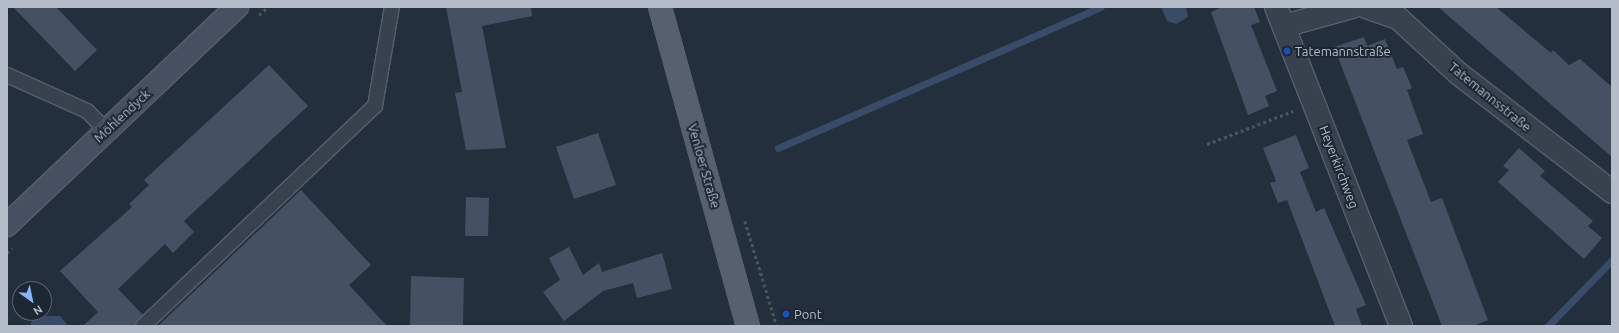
<!DOCTYPE html>
<html>
<head>
<meta charset="utf-8">
<style>
  body { margin:0 }
  #map { position:relative; width:1619px; height:333px; overflow:hidden; background:#242f3e; font-family:Ubuntu,sans-serif }
  div>[style] { position:absolute }
  [style*='--x'] { left:calc(var(--x)*1px); top:calc(var(--y)*1px); width:calc(var(--w)*1px); rotate:calc(var(--a)*1deg) }
  .water>* { inset:0; background:#394c67 }
  .stream>* { height:7px; margin:-3.5px; padding:0 3.5px; transform-origin:3.5px; border-radius:3.5px; background:#394c67 }
  .building>* { inset:0; background:#455162 }
  .path>* { height:2.5px; margin-top:-1.25px; transform-origin:0; background:repeating-linear-gradient(90deg,#44595c 0 3px,transparent 0 6px) }
  .roads { filter:drop-shadow(1px 0 #565f6c) drop-shadow(-1px 0 #565f6c) drop-shadow(0 1px #565f6c) drop-shadow(0 -1px #565f6c) }
  .lane>* { height:14px; margin:-7px; padding:0 7px; transform-origin:7px; border-radius:7px; background:#38414e }
  .street>* { height:22px; margin:-11px; padding:0 11px; transform-origin:11px; border-radius:11px; background:#38414e }
  .secondary>* { height:22px; margin:-11px; padding:0 11px; transform-origin:11px; border-radius:11px; background:#465061 }
  .primary>* { height:22px; margin:-11px; padding:0 11px; transform-origin:11px; border-radius:11px; background:#56606e }
  .dots>* { width:11px; height:11px; translate:-50% -50%; box-sizing:border-box; border:2px solid #1d2633; border-radius:50% }
  span { translate:-50% -50%; white-space:nowrap; text-align:center; line-height:1.15; -webkit-text-stroke:4px #1d2633; paint-order:stroke }
  .poi-label { font-size:13px; color:#b4bcc9 }
  .left { translate:0 -50%; text-align:left }
  .street-label { font-size:13px; color:#b4bcc9 }
  .frame { position:absolute; inset:0; border:8px solid #b4bcc9; pointer-events:none }
  .north { position:absolute; left:12px; top:281px; width:40px; height:40px; box-sizing:border-box; background:#1d2633; border:1px solid #59626f; border-radius:50%; rotate:147deg; font-size:11px; font-weight:700; line-height:16px; text-align:center; color:#b4bcc9 }
  .north::after { content:''; display:block; margin:auto; width:14px; height:18px; background:#8ab4f8; clip-path:polygon(50% 0,100% 100%,50% 72%,0 100%) }
</style>
</head>
<body>
<div id="map">
  <div class="water">
    <i style="clip-path:polygon(1161px 7px,1186px 7px,1188px 17px,1176px 24px,1167px 21px)"></i>
    <i style="clip-path:polygon(44px 316px,60px 316px,68px 326px,31px 326px,31px 322px)"></i>
  </div>
  <div class="stream">
    <i style="--x:778;--y:148;--w:352;--a:-23.6"></i>
    <i style="--x:1548;--y:326;--w:92;--a:-45.9"></i>
  </div>
  <div class="building">
    <i style="clip-path:polygon(13px 7px,56px 7px,97px 50px,75px 71px)"></i>
    <i style="clip-path:polygon(446px 7px,531px 7px,532px 16px,482px 26px,506px 148px,466px 150px,455px 93px,462px 92px)"></i>
    <i style="clip-path:polygon(1222px 7px,1254px 7px,1260px 22px,1251px 25px,1277px 91px,1265px 96px,1269px 106px,1248px 115px,1211px 12px)"></i>
    <i style="clip-path:polygon(1438px 7px,1496px 7px,1551px 53px,1553px 50px,1569px 65px,1580px 59px,1612px 87px,1612px 157px)"></i>
    <i style="clip-path:polygon(1364px 37px,1367px 46px,1385px 39px,1397px 69px,1403px 67px,1412px 88px,1407px 90px,1423px 134px,1407px 140px,1431px 202px,1442px 198px,1488px 320px,1473px 326px,1442px 326px,1334px 47px)"></i>
    <i style="clip-path:polygon(269px 65px,308px 106px,184px 221px,194px 232px,173px 253px,165px 244px,118px 289px,143px 315px,135px 326px,83px 326px,98px 312px,60px 271px,132px 207px,129px 204px,149px 185px,144px 180px)"></i>
    <i style="clip-path:polygon(598px 133px,616px 185px,574px 199px,556px 147px)"></i>
    <i style="clip-path:polygon(1296px 135px,1309px 168px,1300px 172px,1316px 212px,1324px 208px,1366px 305px,1356px 309px,1362px 326px,1335px 326px,1287px 200px,1278px 203px,1270px 183px,1276px 181px,1263px 148px)"></i>
    <i style="clip-path:polygon(1519px 148px,1545px 171px,1540px 176px,1593px 221px,1588px 226px,1602px 238px,1584px 259px,1498px 182px,1509px 170px,1503px 166px)"></i>
    <i style="clip-path:polygon(301px 190px,371px 265px,349px 285px,387px 326px,158px 326px)"></i>
    <i style="clip-path:polygon(466px 197px,489px 198px,488px 236px,465px 236px)"></i>
    <i style="clip-path:polygon(569px 247px,583px 275px,599px 263px,602px 272px,662px 253px,672px 289px,637px 298px,633px 283px,603px 291px,564px 321px,543px 292px,560px 280px,549px 258px)"></i>
    <i style="clip-path:polygon(411px 276px,464px 278px,463px 326px,410px 326px)"></i>
  </div>
  <div class="path">
    <i style="--x:259;--y:15;--w:12;--a:-42"></i>
    <i style="--x:1207;--y:144;--w:92;--a:-21"></i>
    <i style="--x:745;--y:221;--w:110;--a:73.1"></i>
    <i style="--x:7;--y:253;--w:7;--a:-45"></i>
  </div>
  <div class="roads">
    <div class="lane">
      <i style="--x:7;--y:75;--w:88;--a:24.2"></i>
      <i style="--x:87;--y:111;--w:28;--a:45"></i>
      <i style="--x:143;--y:326;--w:320;--a:-43.5"></i>
      <i style="--x:375;--y:106;--w:100;--a:-80.3"></i>
    </div>
    <div class="street">
      <i style="--x:1276;--y:7;--w:343;--a:68.6"></i>
      <i style="--x:1366;--y:7;--w:34;--a:19"></i>
      <i style="--x:1398;--y:18;--w:83;--a:42.6"></i>
      <i style="--x:1459;--y:74;--w:193;--a:37.6"></i>
      <i style="--x:1284;--y:26;--w:71;--a:-15.6"></i>
    </div>
    <div class="secondary">
      <i style="--x:7;--y:225;--w:317;--a:-43.5"></i>
    </div>
    <div class="primary">
      <i style="--x:660;--y:7;--w:331;--a:74.6"></i>
    </div>
  </div>
  <div class="dots">
    <i style="left:1287px;top:51px;background:#1a4fb4"></i>
    <i style="left:786px;top:314px;background:#1a4fb4"></i>
  </div>
  <div class="poi-label">
    <span class="left" style="left:1295px;top:51px">Tatemannstraße</span>
    <span class="left" style="left:794px;top:314px">Pont</span>
  </div>
  <div class="street-label">
    <span style="left:1490px;top:97px;rotate:39deg">Tatemannsstraße</span>
    <span style="left:122px;top:116px;rotate:-43deg">Möhlendyck</span>
    <span style="left:704px;top:166px;rotate:74deg">Venloer Straße</span>
    <span style="left:1339px;top:167px;rotate:69deg">Heyerkirchweg</span>
  </div>
  <div class="frame"></div>
  <div class="north">N</div>
</div>
</body>
</html>
